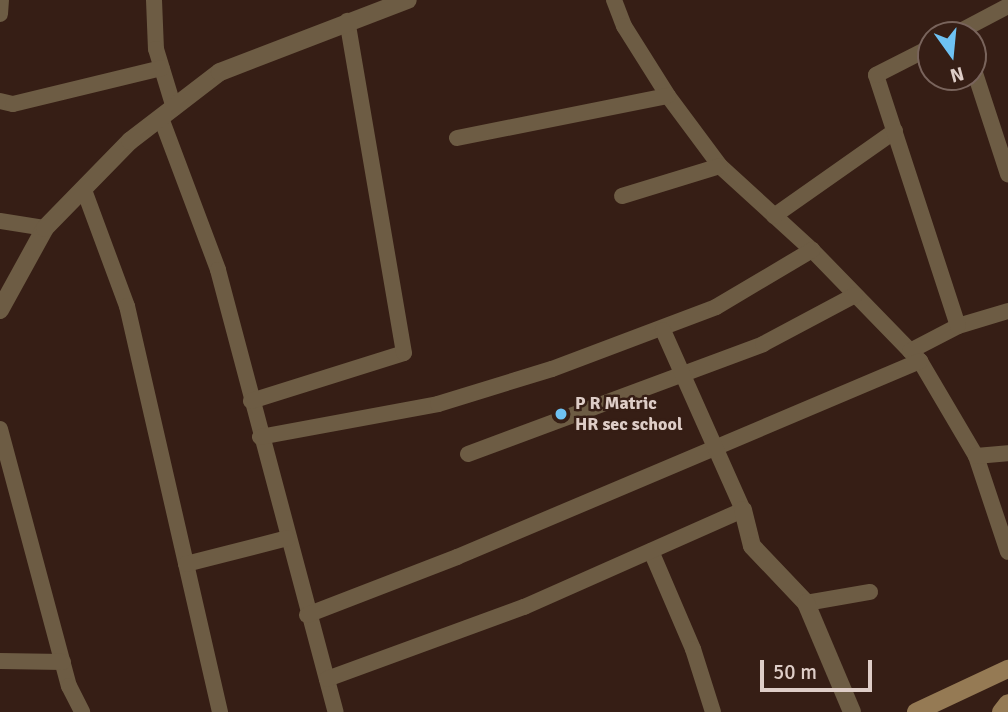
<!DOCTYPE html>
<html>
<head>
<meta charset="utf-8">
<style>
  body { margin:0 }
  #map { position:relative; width:1008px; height:712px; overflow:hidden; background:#361e15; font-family:Signika,sans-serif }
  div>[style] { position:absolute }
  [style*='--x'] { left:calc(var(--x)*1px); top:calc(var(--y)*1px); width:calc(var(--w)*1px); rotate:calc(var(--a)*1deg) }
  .minor>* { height:16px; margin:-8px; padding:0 8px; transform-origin:8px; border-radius:8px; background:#6d5c44 }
  .tertiary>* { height:18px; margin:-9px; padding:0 9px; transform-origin:9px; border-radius:9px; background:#6d5c44 }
  .secondary>* { height:18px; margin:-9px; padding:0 9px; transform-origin:9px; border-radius:9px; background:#957a54 }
  .dots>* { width:19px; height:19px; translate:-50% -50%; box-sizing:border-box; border:4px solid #361e15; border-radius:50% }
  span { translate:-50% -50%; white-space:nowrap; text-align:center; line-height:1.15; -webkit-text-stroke:5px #361e15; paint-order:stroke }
  .poi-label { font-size:18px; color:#decdc7; font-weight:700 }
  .left { translate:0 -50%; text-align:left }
  .north { position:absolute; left:917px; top:21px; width:70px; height:70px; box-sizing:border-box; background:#361e15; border:2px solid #79645c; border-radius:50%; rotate:165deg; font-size:19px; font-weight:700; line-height:28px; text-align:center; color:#decdc7 }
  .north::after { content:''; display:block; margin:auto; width:24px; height:32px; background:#6ec2f3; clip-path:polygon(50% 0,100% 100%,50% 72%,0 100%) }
  .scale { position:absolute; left:760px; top:660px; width:112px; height:32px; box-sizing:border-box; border:4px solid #decdc7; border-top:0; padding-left:9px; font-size:21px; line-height:24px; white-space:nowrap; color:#decdc7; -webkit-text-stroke:5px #361e15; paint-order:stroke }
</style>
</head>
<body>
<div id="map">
  <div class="minor">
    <i style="--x:154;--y:0;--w:49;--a:87.7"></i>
    <i style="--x:156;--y:49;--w:62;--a:73"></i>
    <i style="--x:614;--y:0;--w:28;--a:69"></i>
    <i style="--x:624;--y:26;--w:83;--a:57.8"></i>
    <i style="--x:668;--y:96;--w:87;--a:53.4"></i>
    <i style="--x:720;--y:166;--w:125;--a:42.4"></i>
    <i style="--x:812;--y:250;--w:155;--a:45.8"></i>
    <i style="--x:920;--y:361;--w:110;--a:59.5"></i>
    <i style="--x:976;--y:456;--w:101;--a:71.6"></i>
    <i style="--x:0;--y:14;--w:14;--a:-86"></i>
    <i style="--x:953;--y:35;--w:62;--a:-27.8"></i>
    <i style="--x:973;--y:67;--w:113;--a:71.9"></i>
    <i style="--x:0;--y:101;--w:13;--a:13"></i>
    <i style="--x:13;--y:104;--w:153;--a:-13.6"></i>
    <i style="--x:161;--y:118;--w:162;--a:69.4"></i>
    <i style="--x:218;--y:270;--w:457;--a:75.1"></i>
    <i style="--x:457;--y:138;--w:215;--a:-11.3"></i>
    <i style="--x:84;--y:190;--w:124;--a:69.7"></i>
    <i style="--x:127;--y:306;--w:417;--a:77.1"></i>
    <i style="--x:622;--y:196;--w:102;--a:-17"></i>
    <i style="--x:774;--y:216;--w:148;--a:-35.1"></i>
    <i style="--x:0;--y:221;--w:46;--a:8.8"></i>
    <i style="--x:958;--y:326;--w:52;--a:-16.7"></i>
    <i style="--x:910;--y:351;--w:54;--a:-27.5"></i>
    <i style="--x:958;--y:326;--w:264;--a:-108.1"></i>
    <i style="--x:876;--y:75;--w:62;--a:-27"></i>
    <i style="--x:251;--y:401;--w:160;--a:-17.4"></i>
    <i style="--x:404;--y:353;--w:337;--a:-99.7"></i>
    <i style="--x:0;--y:429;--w:266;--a:75"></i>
    <i style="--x:69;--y:686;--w:29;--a:63"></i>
    <i style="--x:260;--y:437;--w:181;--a:-10.5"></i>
    <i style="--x:438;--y:404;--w:119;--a:-17.1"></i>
    <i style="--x:552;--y:369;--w:175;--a:-20.7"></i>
    <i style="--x:716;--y:307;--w:112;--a:-30.7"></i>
    <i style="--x:468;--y:454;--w:315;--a:-20.4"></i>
    <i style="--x:763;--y:344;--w:104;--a:-28"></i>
    <i style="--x:976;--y:456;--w:32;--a:-5"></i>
    <i style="--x:651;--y:551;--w:107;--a:66.8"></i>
    <i style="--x:693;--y:649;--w:66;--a:72.4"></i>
    <i style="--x:186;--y:564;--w:105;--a:-14.3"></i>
    <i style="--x:806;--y:603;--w:65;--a:-9.8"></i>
    <i style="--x:307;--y:615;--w:161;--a:-21.1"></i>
    <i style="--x:457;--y:557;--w:503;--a:-22.94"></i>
    <i style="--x:0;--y:661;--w:63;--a:0.9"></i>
    <i style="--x:327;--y:679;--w:210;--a:-20.1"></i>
    <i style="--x:524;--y:607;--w:240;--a:-23.9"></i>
    <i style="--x:743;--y:510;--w:197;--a:-114"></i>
  </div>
  <div class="tertiary">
    <i style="--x:0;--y:310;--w:94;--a:-61.2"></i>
    <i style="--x:45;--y:228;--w:122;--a:-45.7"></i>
    <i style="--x:130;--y:141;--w:113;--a:-37.5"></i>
    <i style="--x:220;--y:72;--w:201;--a:-21"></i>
    <i style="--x:743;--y:510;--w:37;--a:76"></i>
    <i style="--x:752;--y:546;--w:79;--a:46.5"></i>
    <i style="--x:806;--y:603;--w:118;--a:67.1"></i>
  </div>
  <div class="secondary">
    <i style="--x:916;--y:712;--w:102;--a:-25.1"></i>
    <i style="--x:1001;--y:712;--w:11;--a:-52"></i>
  </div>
  <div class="dots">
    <i style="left:561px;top:414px;background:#6ec2f3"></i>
  </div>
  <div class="poi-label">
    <span class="left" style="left:575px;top:414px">P R Matric<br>HR sec school</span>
  </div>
  <div class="north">N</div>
  <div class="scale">50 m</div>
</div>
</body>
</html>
